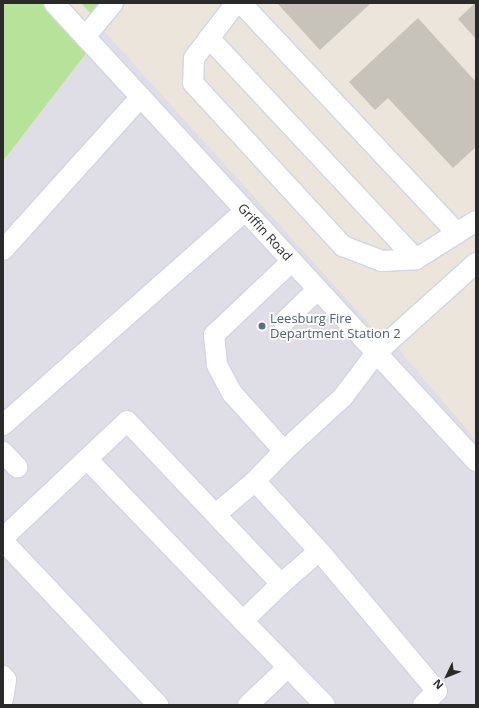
<!DOCTYPE html>
<html>
<head>
<meta charset="utf-8">
<style>
  body { margin:0 }
  #map { position:relative; width:479px; height:708px; overflow:hidden; background:#ece5dc; font-family:"Open Sans",sans-serif }
  div>[style] { position:absolute }
  [style*='--x'] { left:calc(var(--x)*1px); top:calc(var(--y)*1px); width:calc(var(--w)*1px); rotate:calc(var(--a)*1deg) }
  .industrial>* { inset:0; background:#dfdde5 }
  .green>* { inset:0; background:#b6e299 }
  .building>* { inset:0; background:#c7c3bb }
  .roads { filter:drop-shadow(1px 0 #d2d6e3) drop-shadow(-1px 0 #d2d6e3) drop-shadow(0 1px #d2d6e3) drop-shadow(0 -1px #d2d6e3) }
  .minor>* { height:20px; margin:-10px; padding:0 10px; transform-origin:10px; border-radius:10px; background:#fff }
  .dots>* { width:11px; height:11px; translate:-50% -50%; box-sizing:border-box; border:2px solid #fff; border-radius:50% }
  span { translate:-50% -50%; white-space:nowrap; text-align:center; line-height:1.15; -webkit-text-stroke:3.5px #fff; paint-order:stroke }
  .street-label { font-size:13px; color:#2a2a2a }
  .service-label { font-size:13px; color:#4e5e75 }
  .left { translate:0 -50%; text-align:left }
  .frame { position:absolute; inset:0; border:4px solid #2a2a2a; pointer-events:none }
  .north { position:absolute; left:427px; top:656px; width:40px; height:40px; -webkit-text-stroke:3px #fff; paint-order:stroke; rotate:227deg; font-size:11px; font-weight:700; line-height:16px; text-align:center; color:#2a2a2a }
  .north::after { content:''; display:block; margin:auto; width:14px; height:18px; background:#2a2a2a; clip-path:polygon(50% 0,100% 100%,50% 72%,0 100%) }
</style>
</head>
<body>
<div id="map">
  <div class="industrial">
    <i style="clip-path:polygon(103px 30px,390px 347px,394px 344px,476px 440px,476px 448px,98px 37px)"></i>
    <i style="clip-path:polygon(87px 52px,476px 474px,476px 705px,3px 705px,3px 161px)"></i>
  </div>
  <div class="green">
    <i style="clip-path:polygon(3px 3px,42px 3px,87px 52px,3px 161px)"></i>
    <i style="clip-path:polygon(81px 3px,112px 3px,98px 21px)"></i>
  </div>
  <div class="building">
    <i style="clip-path:polygon(277px 3px,371px 3px,320px 50px)"></i>
    <i style="clip-path:polygon(475px 3px,476px 3px,476px 39px,458px 19px)"></i>
    <i style="clip-path:polygon(418px 18px,476px 82px,476px 147px,453px 168px,388px 98px,375px 110px,349px 82px)"></i>
  </div>
  <div class="roads">
    <div class="minor">
      <i style="--x:54;--y:3;--w:623;--a:47.34"></i>
      <i style="--x:236;--y:3;--w:69;--a:127.4"></i>
      <i style="--x:194;--y:58;--w:25;--a:92"></i>
      <i style="--x:193;--y:83;--w:222;--a:47.4"></i>
      <i style="--x:343;--y:246;--w:42;--a:21"></i>
      <i style="--x:382;--y:261;--w:34;--a:-3"></i>
      <i style="--x:416;--y:259;--w:71;--a:-32.3"></i>
      <i style="--x:241;--y:3;--w:316;--a:46.8"></i>
      <i style="--x:85;--y:37;--w:44;--a:-50.5"></i>
      <i style="--x:209;--y:38;--w:303;--a:46.9"></i>
      <i style="--x:3;--y:250;--w:206;--a:-48"></i>
      <i style="--x:292;--y:261;--w:108;--a:136.5"></i>
      <i style="--x:214;--y:335;--w:30;--a:84"></i>
      <i style="--x:217;--y:365;--w:32;--a:62"></i>
      <i style="--x:232;--y:393;--w:78;--a:48.1"></i>
      <i style="--x:284;--y:451;--w:80;--a:-42.5"></i>
      <i style="--x:343;--y:397;--w:55;--a:-53.1"></i>
      <i style="--x:376;--y:353;--w:135;--a:-42"></i>
      <i style="--x:284;--y:322;--w:47;--a:-44.1"></i>
      <i style="--x:3;--y:425;--w:323;--a:-41.5"></i>
      <i style="--x:3;--y:452;--w:21;--a:47"></i>
      <i style="--x:87;--y:459;--w:225;--a:46.1"></i>
      <i style="--x:255;--y:481;--w:42;--a:-46"></i>
      <i style="--x:216;--y:514;--w:51;--a:-40.2"></i>
      <i style="--x:255;--y:481;--w:98;--a:47.5"></i>
      <i style="--x:321;--y:553;--w:180;--a:50"></i>
      <i style="--x:437;--y:691;--w:20;--a:135"></i>
      <i style="--x:3;--y:538;--w:170;--a:-43.3"></i>
      <i style="--x:127;--y:421;--w:224;--a:46.6"></i>
      <i style="--x:281;--y:584;--w:53;--a:135.8"></i>
      <i style="--x:243;--y:621;--w:117;--a:45.7"></i>
      <i style="--x:3;--y:541;--w:226;--a:46.6"></i>
      <i style="--x:281;--y:584;--w:50;--a:-41"></i>
      <i style="--x:3;--y:676;--w:5;--a:53"></i>
      <i style="--x:6;--y:680;--w:19;--a:99"></i>
      <i style="--x:248;--y:705;--w:55;--a:-43.5"></i>
    </div>
  </div>
  <div class="dots">
    <i style="left:262px;top:326px;background:#5c6f8a"></i>
  </div>
  <div class="street-label">
    <span style="left:265px;top:232px;rotate:47deg">Griffin Road</span>
  </div>
  <div class="service-label">
    <span class="left" style="left:270px;top:326px">Leesburg Fire<br>Department Station 2</span>
  </div>
  <div class="frame"></div>
  <div class="north">N</div>
</div>
</body>
</html>
